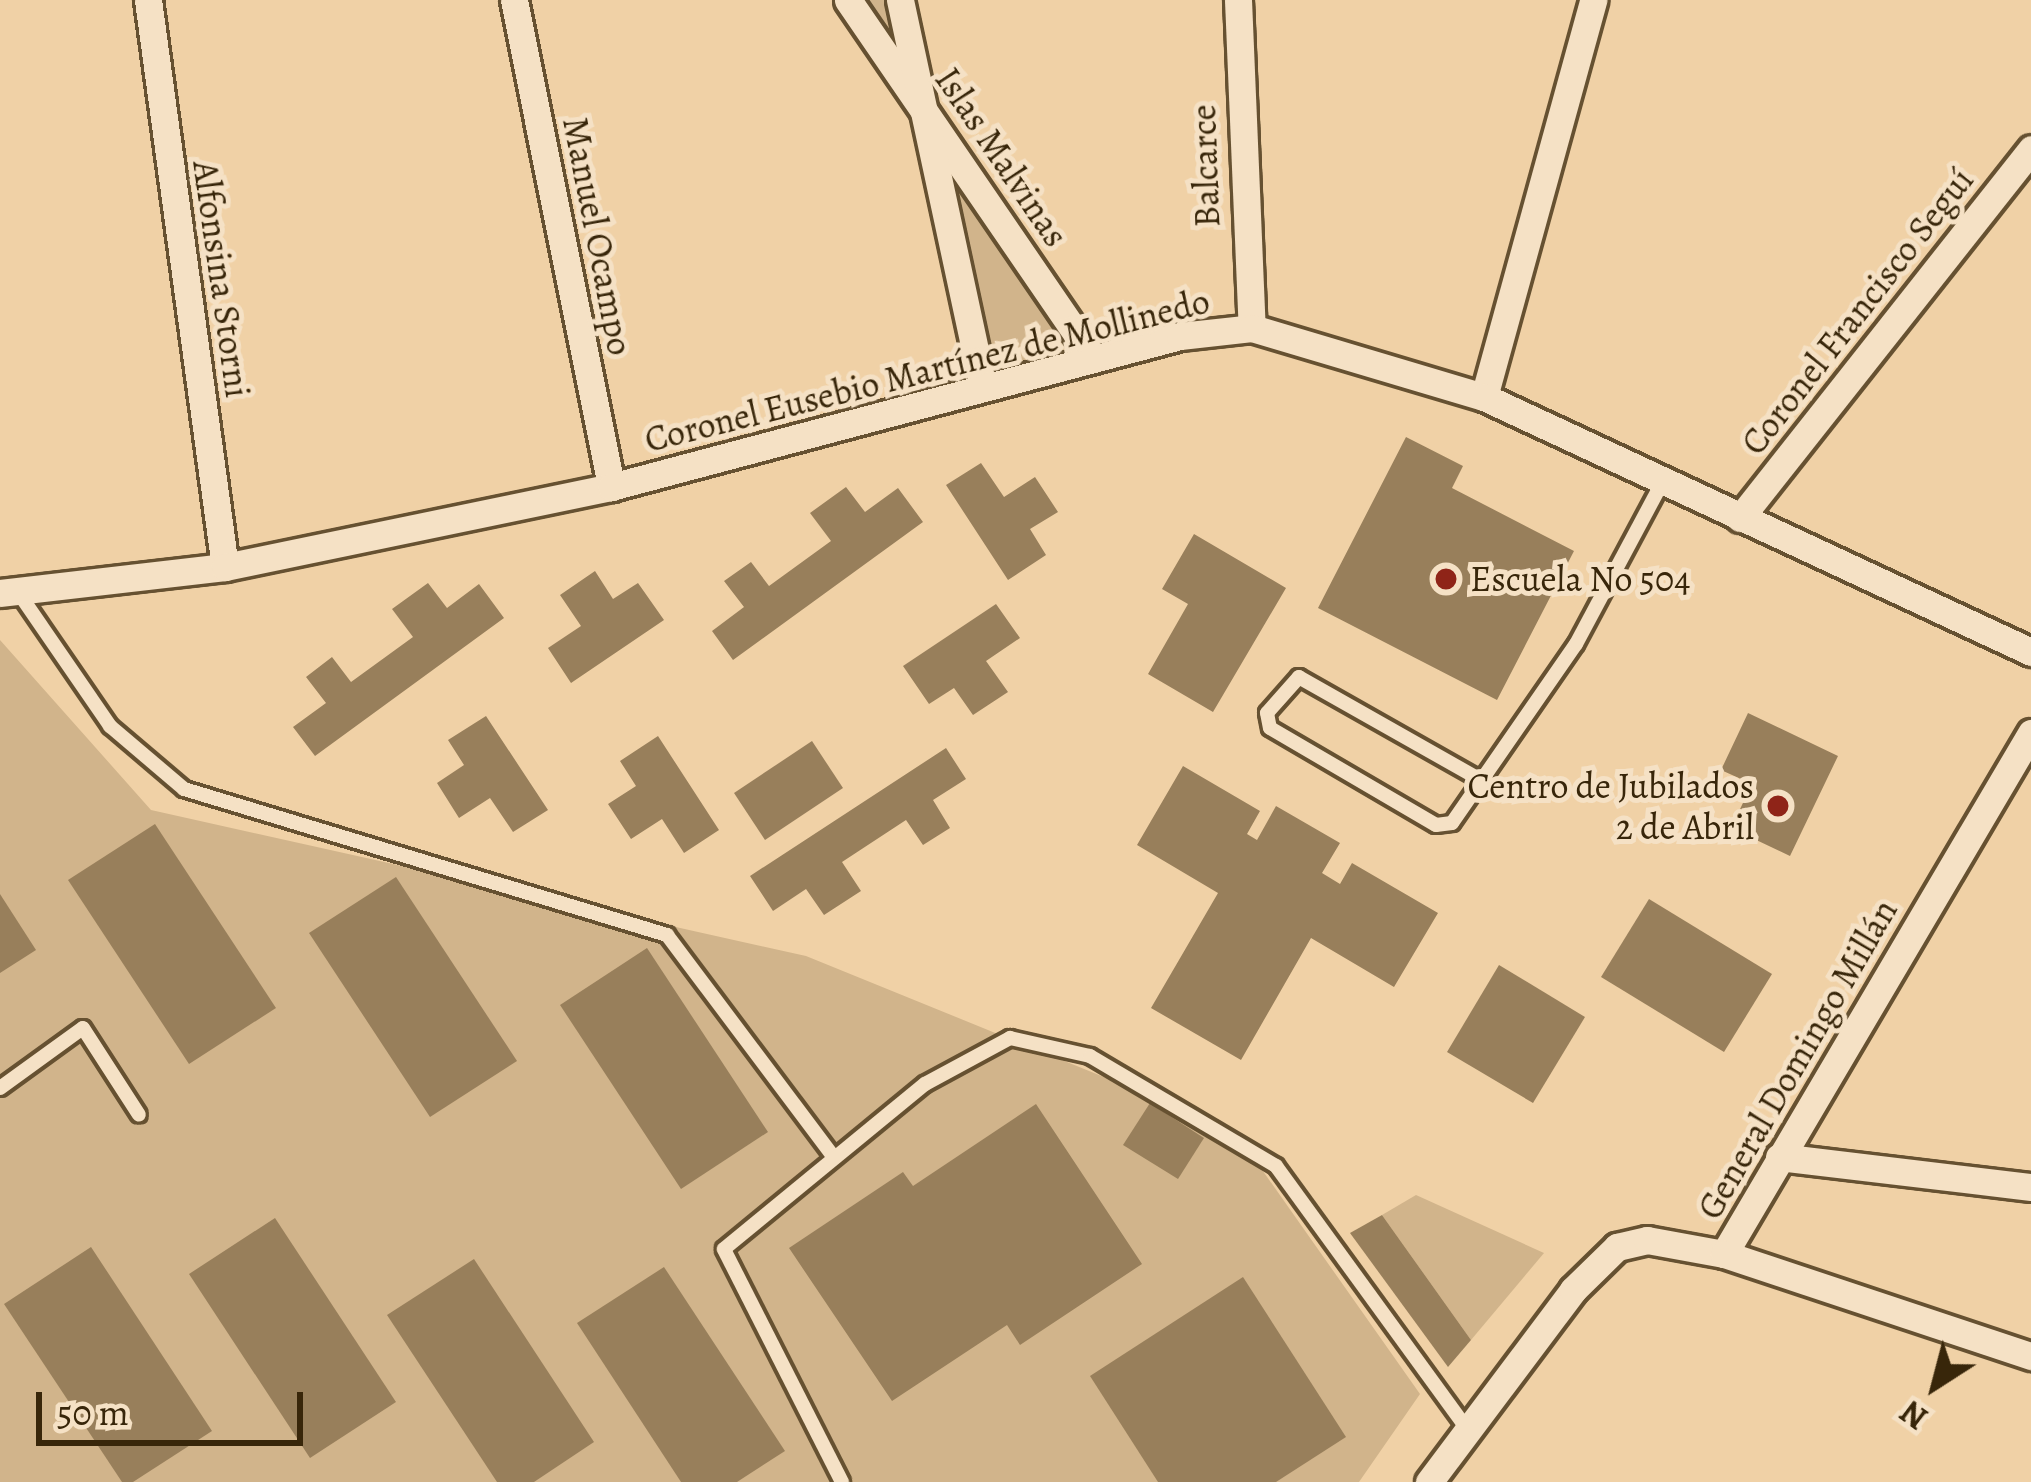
<!DOCTYPE html>
<html>
<head>
<meta charset="utf-8">
<style>
  body { margin:0 }
  #map { position:relative; width:2031px; height:1482px; overflow:hidden; background:#f0d1a6; font-family:Alegreya,serif }
  div>[style] { position:absolute }
  [style*='--x'] { left:calc(var(--x)*1px); top:calc(var(--y)*1px); width:calc(var(--w)*1px); rotate:calc(var(--a)*1deg) }
  .green>* { inset:0; background:#d1b48b }
  .building>* { inset:0; background:#987f5b }
  .roads { filter:drop-shadow(3px 0 #665131) drop-shadow(-3px 0 #665131) drop-shadow(0 3px #665131) drop-shadow(0 -3px #665131) }
  .lane>* { height:14px; margin:-7px; padding:0 7px; transform-origin:7px; border-radius:7px; background:#f5e1c5 }
  .street>* { height:27px; margin:-13.5px; padding:0 13.5px; transform-origin:13.5px; border-radius:13.5px; background:#f5e1c5 }
  .dots>* { width:33px; height:33px; translate:-50% -50%; box-sizing:border-box; border:6px solid #f5e1c5; border-radius:50% }
  span { translate:-50% -50%; white-space:nowrap; text-align:center; line-height:1.15; -webkit-text-stroke:10px #f5e1c5; paint-order:stroke }
  .street-label { font-size:36px; color:#38260a }
  .poi-label { font-size:36px; color:#38260a }
  .left { translate:0 -50%; text-align:left }
  .right { translate:-100% -50%; text-align:right }
  .north { position:absolute; left:1875px; top:1326px; width:120px; height:120px; -webkit-text-stroke:9px #f5e1c5; paint-order:stroke; rotate:216deg; font-size:33px; font-weight:700; line-height:48px; text-align:center; color:#38260a }
  .north::after { content:''; display:block; margin:auto; width:42px; height:54px; background:#38260a; clip-path:polygon(50% 0,100% 100%,50% 72%,0 100%) }
  .scale { position:absolute; left:36px; top:1392px; width:267px; height:54px; box-sizing:border-box; border:6px solid #38260a; border-top:0; padding-left:15px; font-size:36px; line-height:42px; white-space:nowrap; color:#38260a; -webkit-text-stroke:9px #f5e1c5; paint-order:stroke }
</style>
</head>
<body>
<div id="map">
  <div class="green">
    <i style="clip-path:polygon(848px 0,900px 0,919px 96px,1093px 358px,983px 387px,919px 96px)"></i>
    <i style="clip-path:polygon(0 640px,151px 810px,806px 956px,1234px 1130px,1420px 1394px,1359px 1482px,0 1482px)"></i>
    <i style="clip-path:polygon(1416px 1195px,1544px 1253px,1471px 1340px,1382px 1215px)"></i>
  </div>
  <div class="building">
    <i style="clip-path:polygon(1406px 437px,1463px 466px,1452px 488px,1574px 551px,1497px 700px,1318px 608px)"></i>
    <i style="clip-path:polygon(981px 463px,1004px 497px,1035px 477px,1058px 512px,1030px 529px,1046px 555px,1008px 580px,946px 485px)"></i>
    <i style="clip-path:polygon(846px 487px,865px 512px,898px 488px,923px 522px,733px 660px,712px 631px,744px 607px,724px 581px,751px 562px,769px 586px,831px 541px,810px 513px)"></i>
    <i style="clip-path:polygon(1194px 534px,1286px 588px,1213px 712px,1148px 674px,1188px 604px,1162px 589px)"></i>
    <i style="clip-path:polygon(595px 571px,613px 599px,638px 583px,664px 620px,571px 683px,548px 648px,581px 626px,560px 595px)"></i>
    <i style="clip-path:polygon(428px 583px,447px 608px,479px 584px,504px 618px,315px 756px,293px 727px,326px 703px,306px 677px,332px 657px,351px 682px,413px 637px,392px 609px)"></i>
    <i style="clip-path:polygon(996px 604px,1020px 638px,986px 661px,1008px 692px,973px 715px,954px 688px,929px 704px,903px 666px)"></i>
    <i style="clip-path:polygon(1748px 713px,1838px 756px,1790px 856px,1731px 828px,1752px 784px,1721px 770px)"></i>
    <i style="clip-path:polygon(486px 716px,548px 810px,513px 832px,490px 798px,459px 818px,437px 783px,464px 765px,448px 740px)"></i>
    <i style="clip-path:polygon(658px 736px,719px 830px,684px 853px,662px 819px,631px 839px,608px 804px,636px 786px,620px 761px)"></i>
    <i style="clip-path:polygon(812px 741px,843px 788px,765px 840px,734px 793px)"></i>
    <i style="clip-path:polygon(946px 748px,966px 779px,933px 800px,950px 828px,923px 845px,906px 820px,842px 862px,861px 891px,824px 915px,806px 889px,773px 911px,750px 876px)"></i>
    <i style="clip-path:polygon(1183px 766px,1260px 811px,1247px 834px,1257px 840px,1276px 806px,1340px 843px,1322px 873px,1340px 884px,1352px 863px,1438px 913px,1394px 987px,1311px 938px,1241px 1060px,1151px 1008px,1218px 893px,1137px 845px)"></i>
    <i style="clip-path:polygon(155px 824px,276px 1008px,189px 1064px,68px 880px)"></i>
    <i style="clip-path:polygon(396px 877px,517px 1061px,430px 1117px,309px 933px)"></i>
    <i style="clip-path:polygon(0 894px,36px 950px,0 973px)"></i>
    <i style="clip-path:polygon(1649px 899px,1772px 974px,1724px 1052px,1601px 977px)"></i>
    <i style="clip-path:polygon(647px 948px,768px 1132px,681px 1189px,560px 1005px)"></i>
    <i style="clip-path:polygon(1499px 965px,1585px 1017px,1533px 1103px,1447px 1052px)"></i>
    <i style="clip-path:polygon(1150px 1103px,1204px 1138px,1178px 1179px,1123px 1145px)"></i>
    <i style="clip-path:polygon(1036px 1104px,1142px 1264px,1020px 1345px,1007px 1325px,892px 1401px,789px 1248px,903px 1172px,913px 1186px)"></i>
    <i style="clip-path:polygon(1382px 1215px,1471px 1340px,1448px 1367px,1350px 1233px)"></i>
    <i style="clip-path:polygon(275px 1218px,396px 1402px,310px 1458px,189px 1274px)"></i>
    <i style="clip-path:polygon(91px 1247px,212px 1431px,133px 1482px,122px 1482px,4px 1304px)"></i>
    <i style="clip-path:polygon(474px 1259px,594px 1442px,534px 1482px,497px 1482px,387px 1315px)"></i>
    <i style="clip-path:polygon(664px 1267px,785px 1451px,737px 1482px,681px 1482px,577px 1323px)"></i>
    <i style="clip-path:polygon(1243px 1277px,1346px 1437px,1276px 1482px,1158px 1482px,1090px 1376px)"></i>
  </div>
  <div class="roads">
    <div class="lane">
      <i style="--x:18;--y:592;--w:163;--a:55.5"></i>
      <i style="--x:110;--y:726;--w:97;--a:40.4"></i>
      <i style="--x:184;--y:789;--w:505;--a:16.82"></i>
      <i style="--x:667;--y:935;--w:275;--a:53.1"></i>
      <i style="--x:1479;--y:779;--w:207;--a:-150.5"></i>
      <i style="--x:1299;--y:677;--w:48;--a:131.6"></i>
      <i style="--x:1267;--y:713;--w:15;--a:79"></i>
      <i style="--x:1270;--y:728;--w:192;--a:30.3"></i>
      <i style="--x:1436;--y:825;--w:16;--a:-7"></i>
      <i style="--x:1452;--y:823;--w:218;--a:-55.3"></i>
      <i style="--x:1576;--y:644;--w:185;--a:-61.9"></i>
      <i style="--x:0;--y:1088;--w:102;--a:-35.9"></i>
      <i style="--x:83;--y:1028;--w:103;--a:57.2"></i>
      <i style="--x:842;--y:1482;--w:261;--a:-116.9"></i>
      <i style="--x:724;--y:1249;--w:260;--a:-39.4"></i>
      <i style="--x:925;--y:1084;--w:97;--a:-28.4"></i>
      <i style="--x:1010;--y:1038;--w:82;--a:12.7"></i>
      <i style="--x:1090;--y:1056;--w:216;--a:30.6"></i>
      <i style="--x:1276;--y:1166;--w:326;--a:54"></i>
    </div>
    <div class="street">
      <i style="--x:148;--y:0;--w:572;--a:82.27"></i>
      <i style="--x:514;--y:0;--w:497;--a:78.7"></i>
      <i style="--x:848;--y:0;--w:434;--a:55.6"></i>
      <i style="--x:900;--y:0;--w:396;--a:77.9"></i>
      <i style="--x:1238;--y:0;--w:328;--a:87.6"></i>
      <i style="--x:1484;--y:397;--w:412;--a:-74.6"></i>
      <i style="--x:1740;--y:518;--w:470;--a:-51.7"></i>
      <i style="--x:0;--y:593;--w:226;--a:-6.6"></i>
      <i style="--x:225;--y:567;--w:394;--a:-11.7"></i>
      <i style="--x:611;--y:487;--w:589;--a:-14.86"></i>
      <i style="--x:1180;--y:336;--w:72;--a:-6.3"></i>
      <i style="--x:1252;--y:328;--w:242;--a:16.6"></i>
      <i style="--x:1484;--y:397;--w:604;--a:24.99"></i>
      <i style="--x:1779;--y:1157;--w:254;--a:6.8"></i>
      <i style="--x:1724;--y:1254;--w:605;--a:-59.49"></i>
      <i style="--x:1429;--y:1482;--w:240;--a:-53.1"></i>
      <i style="--x:1573;--y:1290;--w:62;--a:-44.3"></i>
      <i style="--x:1617;--y:1247;--w:31;--a:-13"></i>
      <i style="--x:1647;--y:1240;--w:78;--a:10.3"></i>
      <i style="--x:1724;--y:1254;--w:324;--a:18.4"></i>
    </div>
  </div>
  <div class="dots">
    <i style="left:1446px;top:579px;background:#8f2418"></i>
    <i style="left:1778px;top:806px;background:#8f2418"></i>
  </div>
  <div class="street-label">
    <span style="left:1002px;top:157px;rotate:56deg">Islas Malvinas</span>
    <span style="left:1205px;top:166px;rotate:-92deg">Balcarce</span>
    <span style="left:598px;top:236px;rotate:79deg">Manuel Ocampo</span>
    <span style="left:222px;top:279px;rotate:82deg">Alfonsina Storni</span>
    <span style="left:1857px;top:311px;rotate:-52deg">Coronel Francisco Seguí</span>
    <span style="left:927px;top:370px;rotate:-14deg">Coronel Eusebio Martínez de Mollinedo</span>
    <span style="left:1797px;top:1059px;rotate:-60deg">General Domingo Millán</span>
  </div>
  <div class="poi-label">
    <span class="left" style="left:1470px;top:579px">Escuela No 504</span>
    <span class="right" style="left:1754px;top:806px">Centro de Jubilados<br>2 de Abril</span>
  </div>
  <div class="north">N</div>
  <div class="scale">50 m</div>
</div>
</body>
</html>
